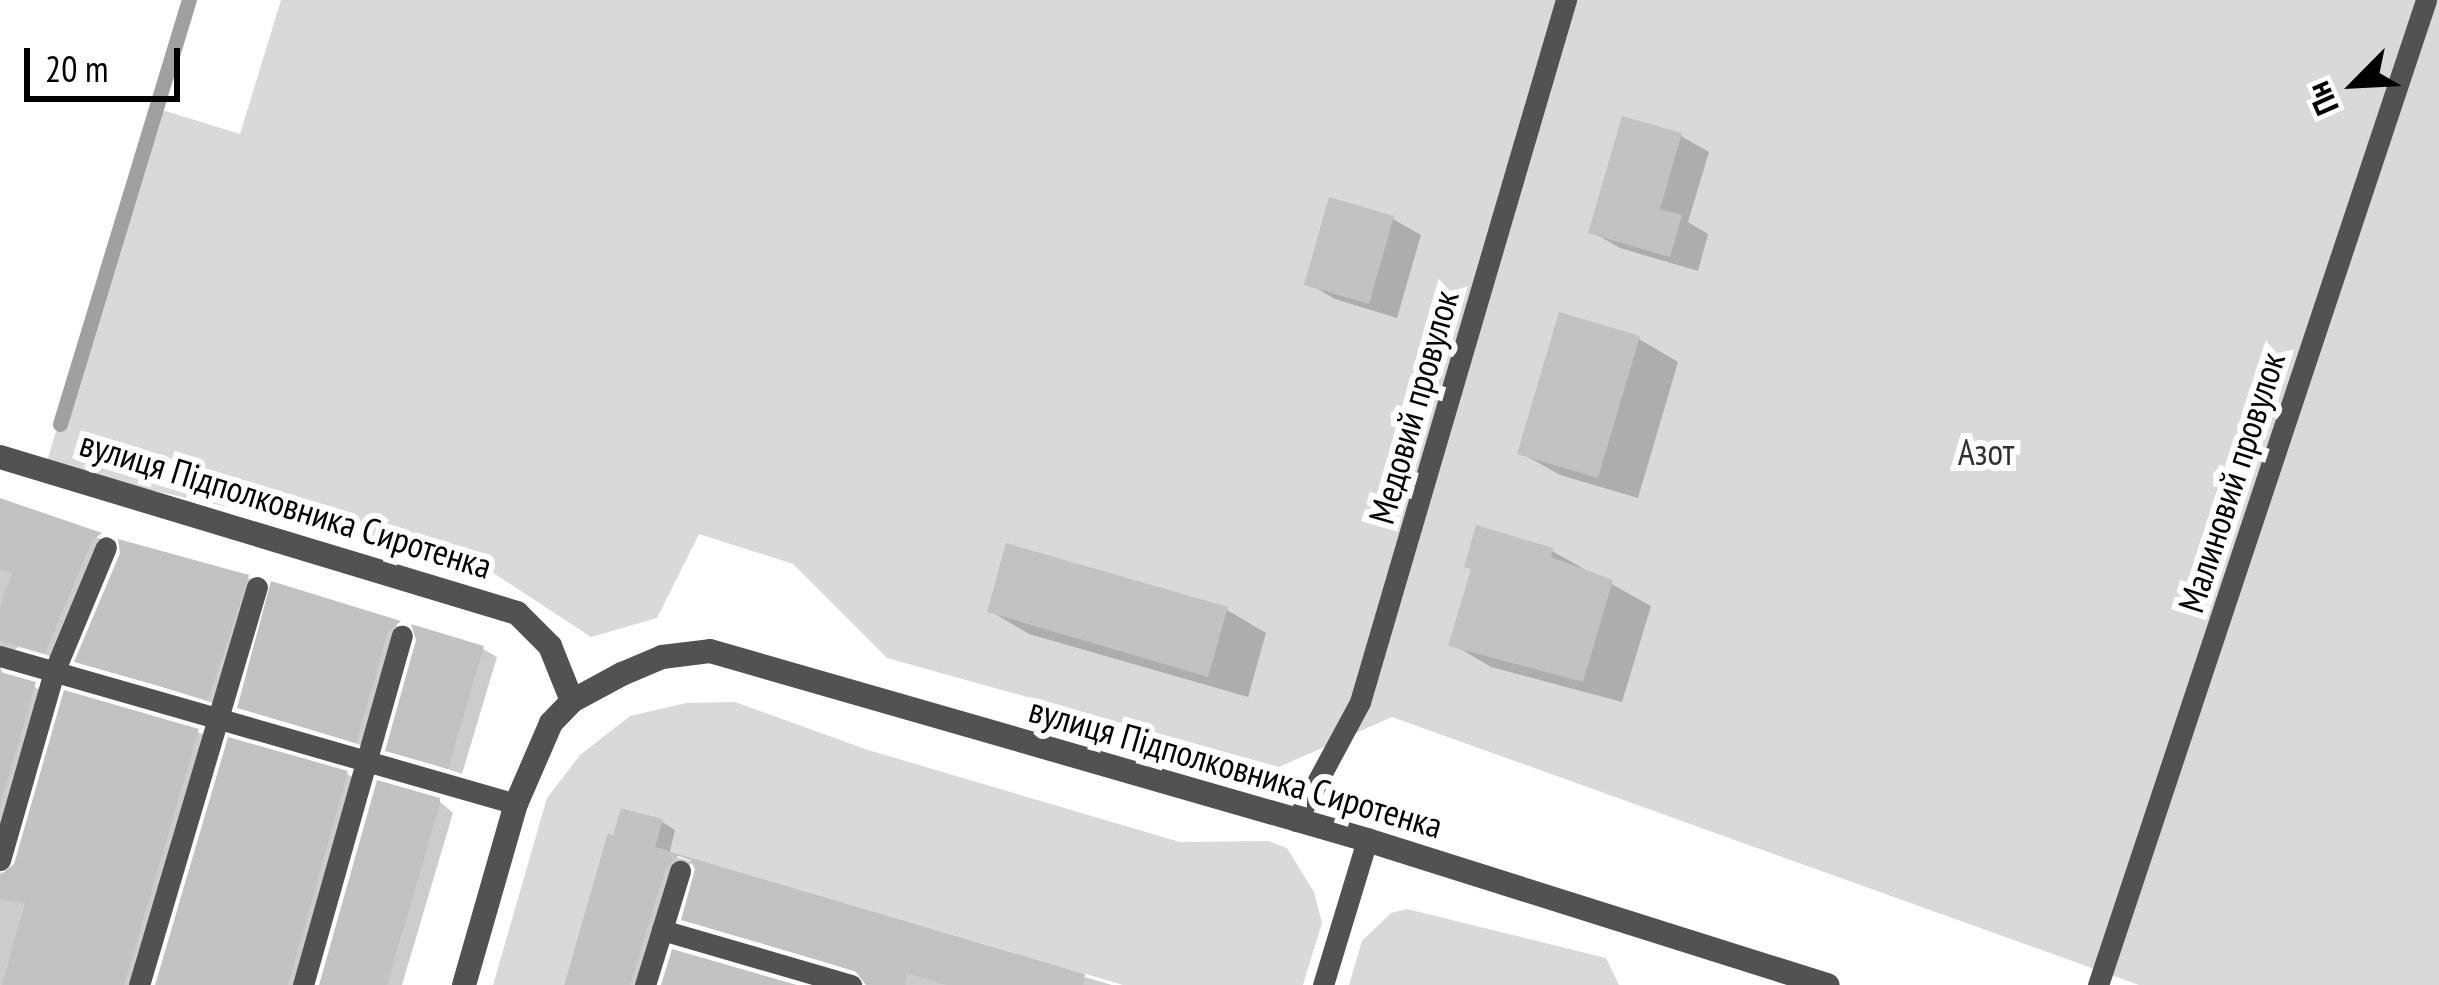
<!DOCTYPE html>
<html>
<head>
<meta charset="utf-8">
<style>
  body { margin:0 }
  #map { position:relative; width:2439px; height:985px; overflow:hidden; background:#fff; font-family:"PT Sans Narrow",sans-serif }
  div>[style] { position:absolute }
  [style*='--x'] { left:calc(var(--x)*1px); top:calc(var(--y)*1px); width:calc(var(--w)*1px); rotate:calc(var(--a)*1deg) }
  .green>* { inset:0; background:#d9d9d9 }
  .shadow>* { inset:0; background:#0003 }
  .stream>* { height:15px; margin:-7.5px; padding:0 7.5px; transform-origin:7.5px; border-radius:7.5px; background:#a0a0a0 }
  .building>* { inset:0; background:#c2c2c2 }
  .service>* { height:21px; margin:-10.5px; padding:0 10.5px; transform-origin:10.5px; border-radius:10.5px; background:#525252 }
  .minor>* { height:24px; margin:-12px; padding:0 12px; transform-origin:12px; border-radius:12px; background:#525252 }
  span { translate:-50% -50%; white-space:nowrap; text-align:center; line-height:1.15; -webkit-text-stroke:12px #fff; paint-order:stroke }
  .street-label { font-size:36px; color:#000 }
  .park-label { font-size:36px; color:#303030 }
  .north { position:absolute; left:2295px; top:24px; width:120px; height:120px; -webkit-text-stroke:9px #fff; paint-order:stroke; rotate:246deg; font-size:33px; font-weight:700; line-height:48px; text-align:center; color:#000 }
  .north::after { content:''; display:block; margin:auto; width:42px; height:54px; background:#000; clip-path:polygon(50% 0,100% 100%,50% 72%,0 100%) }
  .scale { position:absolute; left:24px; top:48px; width:156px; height:54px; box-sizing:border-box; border:6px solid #000; border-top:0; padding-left:15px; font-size:36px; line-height:42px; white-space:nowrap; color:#000; -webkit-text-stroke:9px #fff; paint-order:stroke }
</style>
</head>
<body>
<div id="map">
  <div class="green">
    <i style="clip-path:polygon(281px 0,2439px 0,2439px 985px,2139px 985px,1392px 717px,1279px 767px,887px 658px,793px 564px,699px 534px,657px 618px,591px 637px,475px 561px,45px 467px,156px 108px,240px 134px)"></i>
    <i style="clip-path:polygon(735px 702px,868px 750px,1180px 842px,1269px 841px,1287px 848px,1314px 892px,1322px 923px,1303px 985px,1123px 985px,655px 847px,662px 819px,622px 808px,613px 835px,609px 833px,564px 985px,493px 985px,547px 798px,580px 755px,630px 716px,686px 703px)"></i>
    <i style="clip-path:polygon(1407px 909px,1606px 958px,1619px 985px,1349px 985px,1362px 941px,1391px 913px)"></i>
  </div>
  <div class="shadow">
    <i style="clip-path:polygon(1681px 136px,1709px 152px,1688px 222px,1708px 234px,1698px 271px,1620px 248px,1592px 232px)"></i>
    <i style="clip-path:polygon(1393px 219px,1421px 235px,1397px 318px,1335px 299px,1307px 283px)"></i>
    <i style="clip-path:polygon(1639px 339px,1678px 362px,1638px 498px,1560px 475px,1521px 453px)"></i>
    <i style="clip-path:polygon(0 505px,113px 543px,60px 659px,19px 647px,0 658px)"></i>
    <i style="clip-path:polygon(1552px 551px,1651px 606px,1622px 702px,1491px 667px,1452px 644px)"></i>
    <i style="clip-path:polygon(248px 578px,261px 585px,222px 706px,78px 660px)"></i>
    <i style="clip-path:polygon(273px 585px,412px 631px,401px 639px,370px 748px,240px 707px)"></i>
    <i style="clip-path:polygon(1227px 610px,1266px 633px,1248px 697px,1029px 634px,990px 611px)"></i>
    <i style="clip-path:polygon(483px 649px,497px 657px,462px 774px,389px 749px)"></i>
    <i style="clip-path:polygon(0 664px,3px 674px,48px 693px,0 860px)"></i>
    <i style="clip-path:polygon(198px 732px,212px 739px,139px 985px,0 985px,0 870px,2px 877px)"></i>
    <i style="clip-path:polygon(347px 774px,361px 782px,303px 985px,158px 985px)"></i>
    <i style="clip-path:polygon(438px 800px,453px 813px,402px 985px,322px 985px)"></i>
    <i style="clip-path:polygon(662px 822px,675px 830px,669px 855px,693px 862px,679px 874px,645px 985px,568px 985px)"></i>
    <i style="clip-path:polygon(695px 862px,1112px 985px,867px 985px,863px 974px,684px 918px,698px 868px)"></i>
  </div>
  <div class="stream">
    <i style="--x:60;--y:424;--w:443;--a:-73.1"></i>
  </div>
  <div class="building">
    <i style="clip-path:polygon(1622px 116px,1682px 133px,1660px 209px,1682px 215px,1670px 257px,1588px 233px)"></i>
    <i style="clip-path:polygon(1329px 197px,1394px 216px,1369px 304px,1304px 285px)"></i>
    <i style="clip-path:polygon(1559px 312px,1640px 336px,1598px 478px,1517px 454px)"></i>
    <i style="clip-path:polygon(0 498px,102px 533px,92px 541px,45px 653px,0 641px,0 607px,12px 573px,0 569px)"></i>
    <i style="clip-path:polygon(1476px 525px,1553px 548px,1551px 557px,1613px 580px,1583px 682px,1448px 646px,1471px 569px,1464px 567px)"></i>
    <i style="clip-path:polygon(118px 539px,249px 575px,208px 700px,74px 662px,120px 553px)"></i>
    <i style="clip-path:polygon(1006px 543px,1228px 607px,1208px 677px,987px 612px)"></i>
    <i style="clip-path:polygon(271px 581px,401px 621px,388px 632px,356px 743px,237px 708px)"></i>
    <i style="clip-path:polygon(411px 624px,484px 646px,448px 769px,385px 751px,416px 640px)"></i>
    <i style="clip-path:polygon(0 672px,36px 682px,0 806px)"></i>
    <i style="clip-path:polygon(64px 690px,199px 729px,124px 985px,2px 985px,25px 903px,0 899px,0 875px,14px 864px)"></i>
    <i style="clip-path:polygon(228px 737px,348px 771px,288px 985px,155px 985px)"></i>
    <i style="clip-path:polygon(377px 780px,440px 798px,440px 804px,387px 985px,319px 985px)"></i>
    <i style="clip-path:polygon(621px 808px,663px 819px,655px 847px,1085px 974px,1083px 985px,946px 985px,906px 973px,905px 985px,866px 985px,855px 971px,681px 920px,695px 869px,690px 860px,678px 856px,666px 867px,630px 985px,564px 985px,608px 833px,613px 835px)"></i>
    <i style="clip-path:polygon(672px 949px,797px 985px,661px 985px)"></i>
  </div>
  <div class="service">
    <i style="--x:0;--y:656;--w:537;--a:16"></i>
    <i style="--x:1296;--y:821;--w:135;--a:-61.7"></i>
    <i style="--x:1360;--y:702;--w:732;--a:-73.65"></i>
    <i style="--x:0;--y:860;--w:196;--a:-74"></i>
    <i style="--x:54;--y:672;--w:135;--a:-67.4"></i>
    <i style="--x:662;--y:930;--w:62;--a:-73"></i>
    <i style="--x:139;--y:985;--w:415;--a:-73.5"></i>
    <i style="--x:303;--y:985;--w:363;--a:-74.2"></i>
    <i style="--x:645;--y:985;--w:58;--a:-72.8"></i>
    <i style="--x:662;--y:930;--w:197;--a:16.2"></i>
    <i style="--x:1323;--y:985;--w:152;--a:-73.1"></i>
    <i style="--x:2098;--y:985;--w:1038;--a:-71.58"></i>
  </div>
  <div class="minor">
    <i style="--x:0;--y:457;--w:540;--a:16.79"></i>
    <i style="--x:517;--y:613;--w:47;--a:45"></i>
    <i style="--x:550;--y:646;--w:59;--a:68.2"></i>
    <i style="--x:464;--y:985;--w:188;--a:-74"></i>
    <i style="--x:516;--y:804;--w:88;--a:-66.6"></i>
    <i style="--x:551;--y:723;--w:30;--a:-46"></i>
    <i style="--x:572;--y:701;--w:57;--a:-28.4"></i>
    <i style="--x:622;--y:674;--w:43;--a:-23"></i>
    <i style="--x:662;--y:657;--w:48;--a:-7.1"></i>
    <i style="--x:710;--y:651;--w:684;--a:16.05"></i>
    <i style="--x:1367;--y:840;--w:483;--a:17.5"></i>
  </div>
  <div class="street-label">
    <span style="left:1413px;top:407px;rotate:-74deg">Медовий провулок</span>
    <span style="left:2231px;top:482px;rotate:-72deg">Малиновий провулок</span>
    <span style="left:286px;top:504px;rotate:17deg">вулиця Підполковника Сиротенка</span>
    <span style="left:1236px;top:767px;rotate:16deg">вулиця Підполковника Сиротенка</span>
  </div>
  <div class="park-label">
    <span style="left:1986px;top:452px">Азот</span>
  </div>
  <div class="north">Пн</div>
  <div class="scale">20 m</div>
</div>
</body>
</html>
